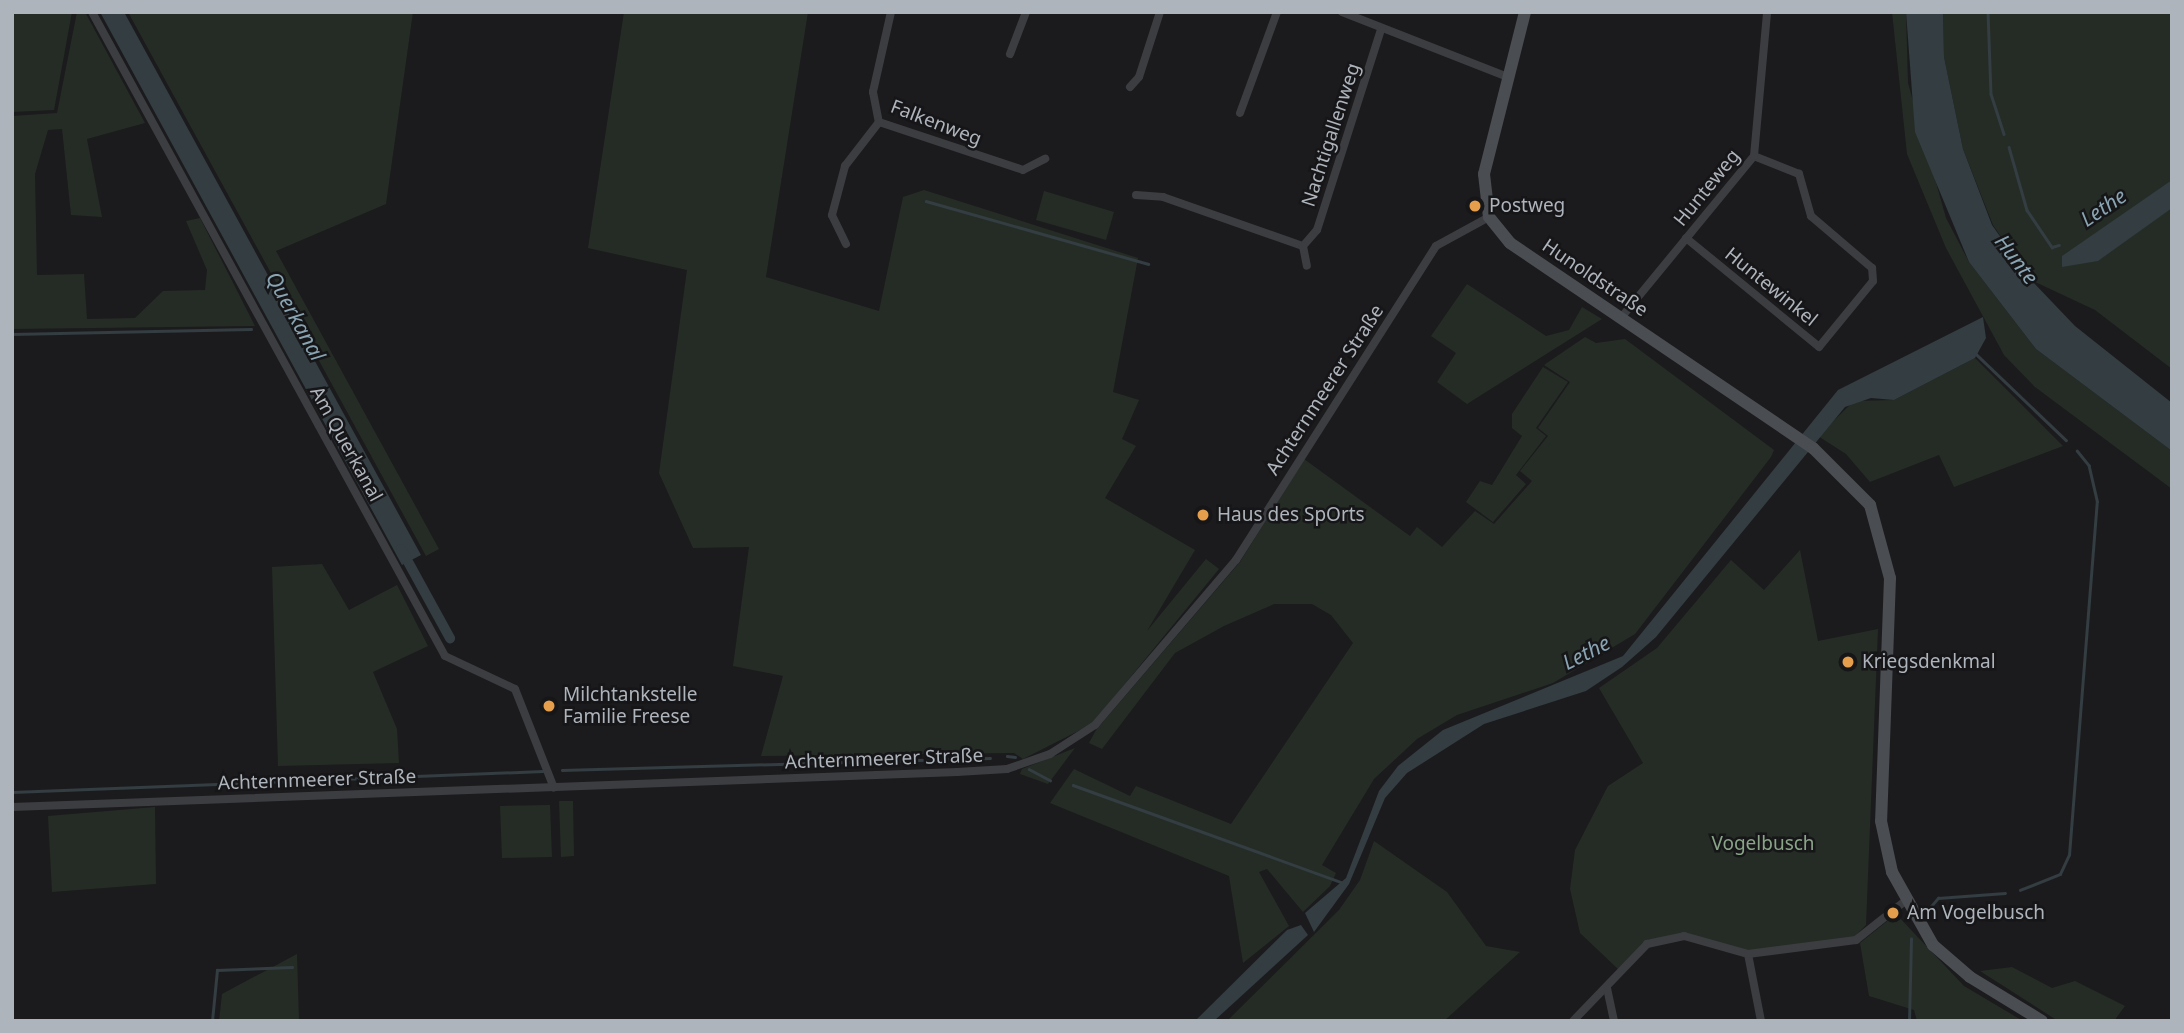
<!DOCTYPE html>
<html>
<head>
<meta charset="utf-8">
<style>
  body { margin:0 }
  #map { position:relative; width:2184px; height:1033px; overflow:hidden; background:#1b1b1d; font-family:"Noto Sans",sans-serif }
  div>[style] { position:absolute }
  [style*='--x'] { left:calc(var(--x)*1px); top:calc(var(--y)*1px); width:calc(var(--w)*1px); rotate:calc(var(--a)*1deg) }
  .green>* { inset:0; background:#252c25 }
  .water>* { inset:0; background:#333d42 }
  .stream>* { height:2.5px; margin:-1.25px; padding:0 1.25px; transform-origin:1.25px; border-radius:1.25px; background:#333d42 }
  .canal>* { height:10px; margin:-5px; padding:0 5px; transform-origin:5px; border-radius:5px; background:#333d42 }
  .street>* { height:8px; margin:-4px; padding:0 4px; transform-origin:4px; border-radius:4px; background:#3c3d41 }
  .secondary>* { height:12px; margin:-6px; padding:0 6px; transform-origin:6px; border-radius:6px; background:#4a4d51 }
  .dots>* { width:19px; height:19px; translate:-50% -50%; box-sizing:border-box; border:4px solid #161618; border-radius:50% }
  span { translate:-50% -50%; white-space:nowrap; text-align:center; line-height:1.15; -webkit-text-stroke:5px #161618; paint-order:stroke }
  .street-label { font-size:19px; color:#aeb4bb }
  .poi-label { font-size:19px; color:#aeb4bb }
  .left { translate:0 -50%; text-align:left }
  .park-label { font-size:19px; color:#89a487 }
  .water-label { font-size:21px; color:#89a4b2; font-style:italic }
  .frame { position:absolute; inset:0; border:14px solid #aeb4bb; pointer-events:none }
</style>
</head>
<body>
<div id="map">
  <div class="green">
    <i style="clip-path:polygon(12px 12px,72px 12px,54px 110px,12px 112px)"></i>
    <i style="clip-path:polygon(77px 12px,85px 12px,145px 123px,87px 139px,102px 217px,71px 215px,62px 129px,48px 130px,35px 174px,37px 275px,84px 274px,87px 319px,135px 318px,163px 291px,205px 290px,207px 270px,186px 221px,200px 218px,255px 326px,12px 329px,12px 116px,57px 113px)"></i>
    <i style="clip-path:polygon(128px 12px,413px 12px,386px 204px,276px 251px,439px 549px,426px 556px)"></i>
    <i style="clip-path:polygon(624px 12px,808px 12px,766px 277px,879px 311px,903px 197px,924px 190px,1138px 258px,1113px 392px,1139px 400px,1122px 439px,1136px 446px,1105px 498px,1195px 550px,1147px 631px,1206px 559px,1219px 569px,1092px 724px,1023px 759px,1014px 753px,761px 756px,783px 676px,733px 666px,749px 547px,693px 548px,659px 473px,687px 270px,588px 248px)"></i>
    <i style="clip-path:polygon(1892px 12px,1906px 12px,1908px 83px,1946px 218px,1969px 262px,2036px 349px,2172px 451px,2172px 489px,2035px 387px,2004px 355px,1946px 248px,1907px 154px)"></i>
    <i style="clip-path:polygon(1943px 12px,2172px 12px,2172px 369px,2095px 310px,2031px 280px,1993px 225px,1963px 149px,1944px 57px)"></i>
    <i style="clip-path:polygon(1044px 191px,1114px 212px,1106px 240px,1036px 220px)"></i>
    <i style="clip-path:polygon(1467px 284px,1546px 336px,1569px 330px,1582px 307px,1602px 319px,1467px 404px,1437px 382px,1456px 353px,1431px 336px)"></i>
    <i style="clip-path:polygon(1585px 337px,1596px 343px,1625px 339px,1774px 450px,1771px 457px,1635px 634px,1553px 683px,1457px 715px,1417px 739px,1374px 779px,1322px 865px,1336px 873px,1330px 886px,1303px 912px,1267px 869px,1259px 872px,1289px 926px,1243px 963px,1229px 876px,1050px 803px,1074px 769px,1130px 796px,1136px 786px,1231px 824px,1353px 643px,1331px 615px,1312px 604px,1274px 604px,1224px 626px,1175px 653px,1102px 749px,1089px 743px,1096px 730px,1240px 562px,1304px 459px,1410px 536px,1417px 527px,1442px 547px,1475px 511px,1494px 524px,1532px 481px,1520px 471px,1548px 436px,1538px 428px,1570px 382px,1544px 365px)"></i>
    <i style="clip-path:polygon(1975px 358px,2063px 446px,1954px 487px,1939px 455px,1870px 482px,1846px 454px,1818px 436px,1854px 401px,1894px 400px)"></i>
    <i style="clip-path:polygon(1543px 367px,1568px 382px,1536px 428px,1546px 436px,1516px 475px,1526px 484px,1493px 522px,1466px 502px,1480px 481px,1492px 485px,1522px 436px,1512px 428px,1512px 414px)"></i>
    <i style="clip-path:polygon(1800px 550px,1818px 641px,1878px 629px,1866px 925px,1854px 937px,1753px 953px,1685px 934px,1647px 940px,1618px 969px,1580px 933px,1570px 889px,1575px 850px,1608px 786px,1643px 763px,1599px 688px,1657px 648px,1731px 560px,1764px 590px)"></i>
    <i style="clip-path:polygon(322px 564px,349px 610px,397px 585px,428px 646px,373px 672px,397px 729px,399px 763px,278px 766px,272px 567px)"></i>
    <i style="clip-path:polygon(1075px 748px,1048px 784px,1020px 774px,1022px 769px)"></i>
    <i style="clip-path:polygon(559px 801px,573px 801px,574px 856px,561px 857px)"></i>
    <i style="clip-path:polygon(550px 805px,552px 857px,502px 858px,500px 806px)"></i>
    <i style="clip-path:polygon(155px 807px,156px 884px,52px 892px,48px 816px)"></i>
    <i style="clip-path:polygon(1374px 841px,1447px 892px,1486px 946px,1520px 952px,1444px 1021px,1227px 1021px,1339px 910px,1360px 880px)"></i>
    <i style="clip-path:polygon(1896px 914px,1964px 986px,2023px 1021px,1917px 1021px,1914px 1010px,1869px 996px,1860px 943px)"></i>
    <i style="clip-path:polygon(297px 954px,299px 1021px,219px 1021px,222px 994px)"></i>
    <i style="clip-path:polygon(2012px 967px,2052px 988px,2075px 981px,2125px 1006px,2114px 1021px,2058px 1021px,1980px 971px)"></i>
  </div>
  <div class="water">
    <i style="clip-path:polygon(100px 12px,124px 12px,421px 555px,402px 565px)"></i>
    <i style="clip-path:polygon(1906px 12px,1943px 12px,1944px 57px,1963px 149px,1992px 225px,2031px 280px,2075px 326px,2172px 403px,2172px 451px,2036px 349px,1969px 262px,1915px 132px)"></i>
    <i style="clip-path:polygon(2172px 180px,2172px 208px,2098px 261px,2062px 267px,2062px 256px)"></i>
    <i style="clip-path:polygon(1983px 317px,1986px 338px,1975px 358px,1894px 400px,1871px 398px,1845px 407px,1656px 637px,1622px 667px,1586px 691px,1484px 724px,1407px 773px,1385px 798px,1349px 884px,1314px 932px,1305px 913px,1346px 878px,1379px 791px,1398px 766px,1443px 730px,1623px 656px,1838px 390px)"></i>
    <i style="clip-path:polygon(1301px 925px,1308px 935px,1214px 1021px,1195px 1021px,1287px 930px)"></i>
  </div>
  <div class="stream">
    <i style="--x:1988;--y:12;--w:82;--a:87.9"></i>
    <i style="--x:1991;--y:94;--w:42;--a:72"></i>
    <i style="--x:2009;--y:147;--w:66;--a:74.1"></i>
    <i style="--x:2027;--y:210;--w:45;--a:56"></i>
    <i style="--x:2052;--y:247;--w:7;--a:-16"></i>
    <i style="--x:926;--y:201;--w:231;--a:15.8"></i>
    <i style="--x:12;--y:334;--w:239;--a:-1.2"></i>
    <i style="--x:1975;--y:353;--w:126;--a:43.7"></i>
    <i style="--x:1007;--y:756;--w:8;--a:7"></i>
    <i style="--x:1029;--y:769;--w:24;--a:28"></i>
    <i style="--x:562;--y:770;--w:428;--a:-1.6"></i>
    <i style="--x:1073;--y:785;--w:287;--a:19.9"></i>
    <i style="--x:12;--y:792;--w:531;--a:-2.26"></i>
    <i style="--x:2020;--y:890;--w:43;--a:-21.8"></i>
    <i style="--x:2060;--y:874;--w:21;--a:-65"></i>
    <i style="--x:2069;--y:855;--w:354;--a:-85.5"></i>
    <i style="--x:2097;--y:502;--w:37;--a:-103"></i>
    <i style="--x:2089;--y:466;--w:19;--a:-129"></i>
    <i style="--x:1922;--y:917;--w:25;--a:-50"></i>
    <i style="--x:1938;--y:898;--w:67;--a:-4.3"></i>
    <i style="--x:212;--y:1021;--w:51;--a:-84.4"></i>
    <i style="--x:217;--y:970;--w:75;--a:-2.3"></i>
    <i style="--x:1909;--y:1021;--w:82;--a:-88.6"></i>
  </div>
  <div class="canal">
    <i style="--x:401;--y:549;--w:102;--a:61.2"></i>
  </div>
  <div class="street">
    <i style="--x:92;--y:12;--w:734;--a:61.27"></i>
    <i style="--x:445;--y:656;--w:77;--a:25.2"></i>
    <i style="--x:515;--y:689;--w:106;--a:68.5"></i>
    <i style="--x:891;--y:12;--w:82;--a:102.7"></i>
    <i style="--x:873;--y:92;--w:31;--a:79"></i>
    <i style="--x:879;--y:122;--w:152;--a:18.4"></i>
    <i style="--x:1023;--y:170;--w:25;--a:-27"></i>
    <i style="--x:1342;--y:12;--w:178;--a:21.4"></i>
    <i style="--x:1010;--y:54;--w:45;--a:-69.1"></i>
    <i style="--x:1130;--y:87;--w:13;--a:-48"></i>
    <i style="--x:1139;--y:77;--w:68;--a:-72.1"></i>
    <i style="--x:1240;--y:113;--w:108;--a:-69.9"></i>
    <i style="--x:1136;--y:195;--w:27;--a:4"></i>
    <i style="--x:1163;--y:197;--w:148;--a:19.3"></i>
    <i style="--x:1303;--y:246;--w:21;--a:-49"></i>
    <i style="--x:1317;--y:230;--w:211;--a:-72.3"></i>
    <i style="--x:1686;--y:238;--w:172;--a:39.3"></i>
    <i style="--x:1819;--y:347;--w:85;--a:-50.7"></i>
    <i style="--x:1873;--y:281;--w:13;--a:-94"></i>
    <i style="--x:1872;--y:268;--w:80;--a:-139.6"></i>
    <i style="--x:1811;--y:216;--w:44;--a:-105.9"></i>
    <i style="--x:1799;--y:174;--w:48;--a:-158.2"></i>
    <i style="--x:846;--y:244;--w:32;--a:-116"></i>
    <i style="--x:832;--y:215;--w:51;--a:-75.1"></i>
    <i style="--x:845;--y:166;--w:56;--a:-52.3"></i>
    <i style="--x:1303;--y:246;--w:20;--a:79"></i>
    <i style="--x:1620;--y:319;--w:211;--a:-50.6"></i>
    <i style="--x:1754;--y:156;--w:145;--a:-84.8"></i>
    <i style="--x:12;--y:807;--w:946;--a:-2.12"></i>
    <i style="--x:957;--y:772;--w:50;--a:-3.4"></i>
    <i style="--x:1007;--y:769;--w:46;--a:-19.2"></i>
    <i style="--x:1050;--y:754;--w:54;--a:-32.8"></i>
    <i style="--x:1095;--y:725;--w:217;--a:-49.5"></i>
    <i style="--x:1236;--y:560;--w:372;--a:-57.5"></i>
    <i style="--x:1436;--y:246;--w:60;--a:-28.7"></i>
    <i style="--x:1748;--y:954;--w:68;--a:79"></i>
    <i style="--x:1607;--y:988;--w:34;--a:78"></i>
    <i style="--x:1573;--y:1021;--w:107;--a:-46.1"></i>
    <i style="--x:1647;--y:944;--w:38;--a:-12"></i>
    <i style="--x:1684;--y:936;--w:66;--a:15.7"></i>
    <i style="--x:1748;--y:954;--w:109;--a:-7.4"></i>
    <i style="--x:1856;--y:940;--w:63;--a:-38.5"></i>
  </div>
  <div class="secondary">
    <i style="--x:1525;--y:12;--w:167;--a:104.2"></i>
    <i style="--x:1484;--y:174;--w:43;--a:83.4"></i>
    <i style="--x:1489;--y:217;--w:33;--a:51"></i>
    <i style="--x:1510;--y:243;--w:366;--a:34.1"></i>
    <i style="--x:1813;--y:448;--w:81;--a:45"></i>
    <i style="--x:1870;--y:505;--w:76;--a:74.7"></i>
    <i style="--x:1890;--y:578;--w:243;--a:92.1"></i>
    <i style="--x:1881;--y:821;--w:52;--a:77.8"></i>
    <i style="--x:1892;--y:872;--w:84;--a:60.7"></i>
    <i style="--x:1933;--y:945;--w:49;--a:40.9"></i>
    <i style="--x:1970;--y:977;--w:84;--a:31.4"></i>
  </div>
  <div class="dots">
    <i style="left:1475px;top:206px;background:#e49e4c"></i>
    <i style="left:1203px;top:515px;background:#e49e4c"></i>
    <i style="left:1848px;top:662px;background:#e49e4c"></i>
    <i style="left:549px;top:706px;background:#e49e4c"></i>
    <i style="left:1893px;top:913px;background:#e49e4c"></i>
  </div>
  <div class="street-label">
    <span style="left:936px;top:123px;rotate:21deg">Falkenweg</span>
    <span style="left:1331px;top:135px;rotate:-72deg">Nachtigallenweg</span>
    <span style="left:1707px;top:188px;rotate:-51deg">Hunteweg</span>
    <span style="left:1595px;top:278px;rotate:34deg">Hunoldstraße</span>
    <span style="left:1771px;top:287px;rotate:39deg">Huntewinkel</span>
    <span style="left:1325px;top:390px;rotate:-57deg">Achternmeerer Straße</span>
    <span style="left:346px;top:444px;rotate:61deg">Am Querkanal</span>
    <span style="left:884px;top:759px;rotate:-2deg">Achternmeerer Straße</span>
    <span style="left:317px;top:780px;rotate:-2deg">Achternmeerer Straße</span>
  </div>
  <div class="poi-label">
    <span class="left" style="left:1489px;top:206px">Postweg</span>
    <span class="left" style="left:1217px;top:515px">Haus des SpOrts</span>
    <span class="left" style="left:1862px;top:662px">Kriegsdenkmal</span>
    <span class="left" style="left:563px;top:706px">Milchtankstelle<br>Familie Freese</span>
    <span class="left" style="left:1907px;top:913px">Am Vogelbusch</span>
  </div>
  <div class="park-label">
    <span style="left:1763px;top:844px">Vogelbusch</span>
  </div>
  <div class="water-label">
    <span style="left:2103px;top:207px;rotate:-34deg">Lethe</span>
    <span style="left:2017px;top:259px;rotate:53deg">Hunte</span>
    <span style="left:296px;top:316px;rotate:61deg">Querkanal</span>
    <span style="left:1586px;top:652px;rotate:-27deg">Lethe</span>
  </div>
  <div class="frame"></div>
</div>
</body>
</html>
